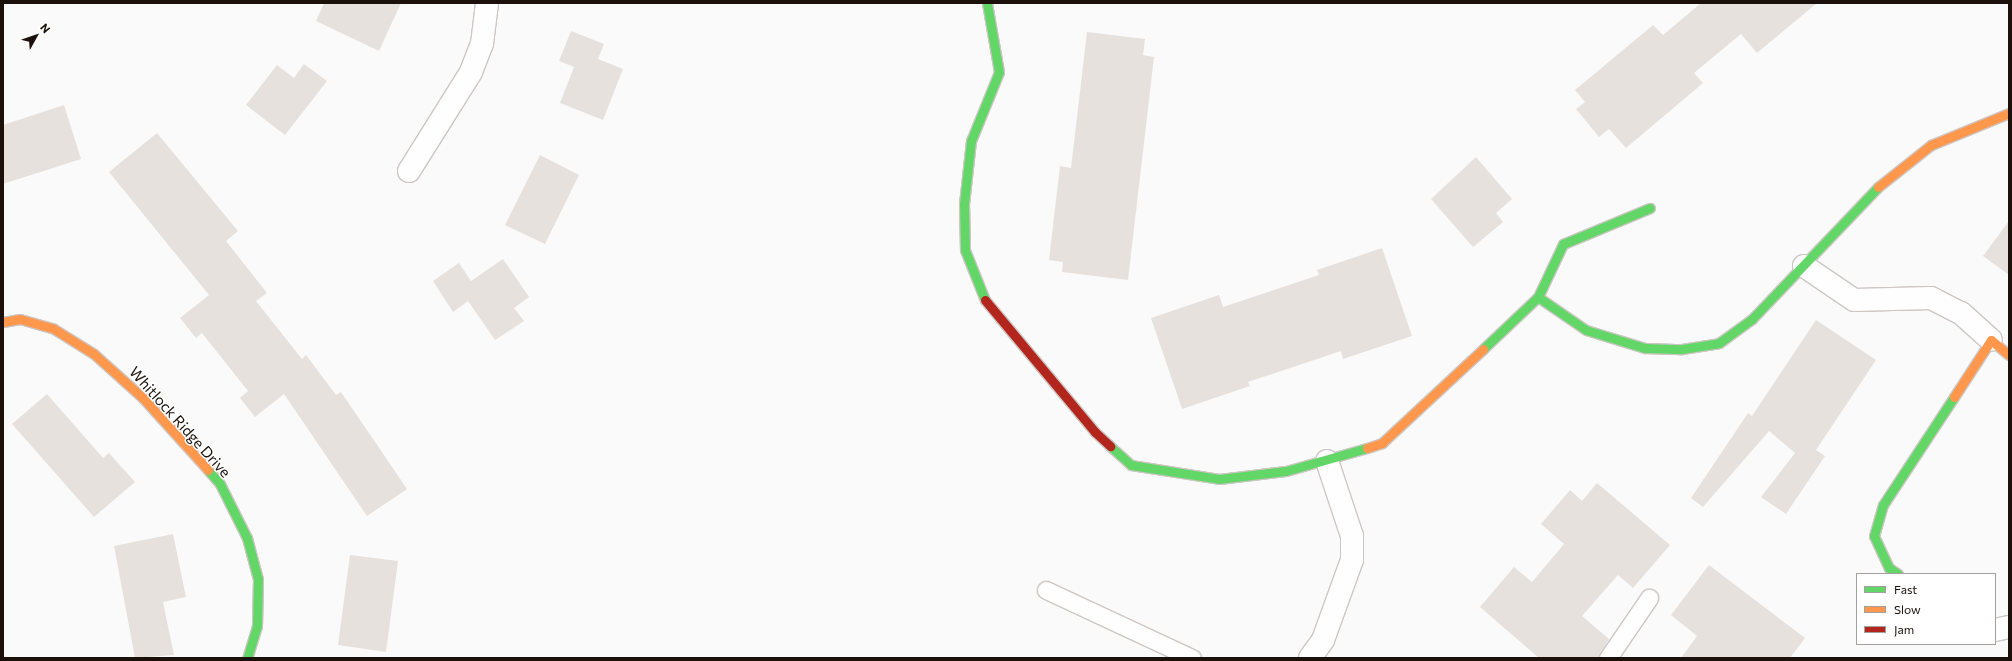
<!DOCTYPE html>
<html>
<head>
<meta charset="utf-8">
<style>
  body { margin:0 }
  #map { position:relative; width:2012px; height:661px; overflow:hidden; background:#fafafa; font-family:Commissioner,sans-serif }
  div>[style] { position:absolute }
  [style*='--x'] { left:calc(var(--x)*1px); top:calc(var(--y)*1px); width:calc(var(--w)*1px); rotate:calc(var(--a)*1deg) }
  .building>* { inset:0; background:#e7e1dd }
  .roads { filter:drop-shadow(1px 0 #cdc7c4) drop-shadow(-1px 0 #cdc7c4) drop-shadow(0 1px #cdc7c4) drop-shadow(0 -1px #cdc7c4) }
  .lane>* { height:17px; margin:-8.5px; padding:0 8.5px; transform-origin:8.5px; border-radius:8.5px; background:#fefefe }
  .street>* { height:22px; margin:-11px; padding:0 11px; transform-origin:11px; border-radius:11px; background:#fefefe }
  .fast>* { height:9px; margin:-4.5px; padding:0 4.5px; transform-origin:4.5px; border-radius:4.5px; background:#63d668 }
  .slow>* { height:9px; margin:-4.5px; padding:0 4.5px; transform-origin:4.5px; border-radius:4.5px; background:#ff974d }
  .jam>* { height:9px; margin:-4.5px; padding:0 4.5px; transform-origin:4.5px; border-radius:4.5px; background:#b3261e }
  span { translate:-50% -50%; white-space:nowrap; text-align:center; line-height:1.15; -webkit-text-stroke:3px #fff; paint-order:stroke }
  .street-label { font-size:15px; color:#1b110a }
  .frame { position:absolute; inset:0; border:4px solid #1b110a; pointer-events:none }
  .legend { position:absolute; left:1856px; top:573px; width:140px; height:72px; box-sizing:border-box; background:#fff; border:1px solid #a4a09d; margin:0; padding:5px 7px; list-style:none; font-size:12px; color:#1b110a }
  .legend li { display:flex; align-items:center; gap:8px; height:20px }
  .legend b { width:20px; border:1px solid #a4a09d }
  .north { position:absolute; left:16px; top:16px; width:40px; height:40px; -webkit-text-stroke:3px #fff; paint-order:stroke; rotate:50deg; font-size:11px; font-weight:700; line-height:16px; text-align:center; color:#1b110a }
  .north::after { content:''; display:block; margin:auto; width:14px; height:18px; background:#1b110a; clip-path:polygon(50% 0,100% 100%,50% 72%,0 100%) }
</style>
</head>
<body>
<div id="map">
  <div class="building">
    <i style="clip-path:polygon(324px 3px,401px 3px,379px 51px,316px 21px)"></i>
    <i style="clip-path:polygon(1701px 3px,1817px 3px,1757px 53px,1741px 34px,1694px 73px,1703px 83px,1626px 148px,1609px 129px,1599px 137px,1576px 109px,1585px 102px,1575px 90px,1653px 25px,1663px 35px)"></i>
    <i style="clip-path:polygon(571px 31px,604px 44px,598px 59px,623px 69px,603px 120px,560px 103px,574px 67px,559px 61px)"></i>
    <i style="clip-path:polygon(1087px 32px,1145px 39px,1143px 55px,1154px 57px,1128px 280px,1062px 272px,1063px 262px,1049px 260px,1060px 166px,1071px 168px)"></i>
    <i style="clip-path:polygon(304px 64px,327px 81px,285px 135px,246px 105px,277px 65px,294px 78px)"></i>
    <i style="clip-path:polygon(64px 105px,81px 159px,3px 184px,3px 125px)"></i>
    <i style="clip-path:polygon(157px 133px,238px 231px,226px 241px,267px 293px,256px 301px,302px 359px,306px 355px,336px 395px,341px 392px,407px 489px,367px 516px,284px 394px,255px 417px,240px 398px,248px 391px,202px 333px,196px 338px,180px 318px,209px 295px,109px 172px)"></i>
    <i style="clip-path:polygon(540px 155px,579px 175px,545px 244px,505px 225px)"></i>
    <i style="clip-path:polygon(1476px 157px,1512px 199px,1496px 213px,1503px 222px,1473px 247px,1431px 199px)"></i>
    <i style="clip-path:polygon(2009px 221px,2009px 275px,1983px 256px)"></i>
    <i style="clip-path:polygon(1382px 248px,1412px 336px,1343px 359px,1341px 351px,1248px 382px,1250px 386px,1182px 409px,1151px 318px,1219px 295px,1223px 307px,1319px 275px,1317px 270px)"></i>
    <i style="clip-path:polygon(503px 259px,529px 297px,514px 308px,524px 321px,495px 340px,468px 301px,453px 312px,433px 281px,459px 263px,471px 281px)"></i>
    <i style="clip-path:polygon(1816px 320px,1876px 360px,1816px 450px,1825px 456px,1786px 514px,1761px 497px,1795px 453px,1769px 431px,1703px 507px,1691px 498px,1748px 413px,1752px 416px)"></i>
    <i style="clip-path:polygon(47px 394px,103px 458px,109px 453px,135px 482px,94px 517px,12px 424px)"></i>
    <i style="clip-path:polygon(1597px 483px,1670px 545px,1633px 588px,1618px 575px,1582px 616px,1609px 639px,1598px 658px,1539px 658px,1480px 607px,1514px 567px,1532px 582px,1564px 544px,1541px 524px,1570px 490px,1582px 501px)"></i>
    <i style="clip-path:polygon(173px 534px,186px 597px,163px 602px,174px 655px,135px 658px,114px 546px)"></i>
    <i style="clip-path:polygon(350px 555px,398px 561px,386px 652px,338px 645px)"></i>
    <i style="clip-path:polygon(1709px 565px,1805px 638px,1790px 658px,1681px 658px,1697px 636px,1671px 615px)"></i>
  </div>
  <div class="roads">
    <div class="lane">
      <i style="--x:1046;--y:590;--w:161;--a:25"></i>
      <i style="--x:1608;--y:658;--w:73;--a:-55.7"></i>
    </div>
    <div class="street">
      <i style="--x:409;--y:171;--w:117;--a:-57.9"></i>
      <i style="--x:471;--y:72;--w:30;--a:-69"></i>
      <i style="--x:482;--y:44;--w:41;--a:-83"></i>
      <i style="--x:1804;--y:266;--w:60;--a:34.2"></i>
      <i style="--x:1854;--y:300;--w:77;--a:-1.5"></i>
      <i style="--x:1931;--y:298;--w:34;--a:27"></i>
      <i style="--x:1961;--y:313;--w:40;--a:42"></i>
      <i style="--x:1995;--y:630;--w:14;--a:-12"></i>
      <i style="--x:1310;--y:658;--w:22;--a:-54"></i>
      <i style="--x:1323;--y:640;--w:85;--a:-70.1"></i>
      <i style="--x:1352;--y:560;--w:24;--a:-90"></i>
      <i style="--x:1352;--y:536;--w:79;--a:-108.4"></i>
    </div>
    <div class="fast">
      <i style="--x:1538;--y:297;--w:58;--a:34.5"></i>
      <i style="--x:1586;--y:330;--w:62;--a:17"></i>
      <i style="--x:1645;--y:348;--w:37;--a:2"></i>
      <i style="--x:1682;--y:349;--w:37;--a:-9"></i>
      <i style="--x:1719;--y:343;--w:41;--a:-36"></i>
      <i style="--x:1752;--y:319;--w:182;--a:-46.3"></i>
      <i style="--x:985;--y:300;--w:54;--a:-111.8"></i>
      <i style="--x:965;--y:250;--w:46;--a:-91.2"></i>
      <i style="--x:964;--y:204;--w:63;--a:-83.7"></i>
      <i style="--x:971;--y:141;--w:74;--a:-67.9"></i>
      <i style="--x:999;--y:72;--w:70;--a:-99.9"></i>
      <i style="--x:1483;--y:349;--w:76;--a:-43.4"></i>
      <i style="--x:1538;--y:297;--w:59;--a:-64.7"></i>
      <i style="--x:1563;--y:244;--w:94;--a:-22.5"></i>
      <i style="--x:1110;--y:446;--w:28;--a:42"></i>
      <i style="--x:1131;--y:465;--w:89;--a:9"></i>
      <i style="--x:1219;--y:479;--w:67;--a:-6.8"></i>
      <i style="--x:1286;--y:471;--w:84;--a:-15.9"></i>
      <i style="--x:208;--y:470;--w:18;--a:49"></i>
      <i style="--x:220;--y:484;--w:60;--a:63.4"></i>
      <i style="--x:247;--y:538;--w:42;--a:75"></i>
      <i style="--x:258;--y:579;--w:47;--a:91.2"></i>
      <i style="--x:257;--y:626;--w:34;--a:107"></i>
      <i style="--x:1898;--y:574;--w:11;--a:-146"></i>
      <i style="--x:1889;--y:568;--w:35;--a:-115"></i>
      <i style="--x:1874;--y:536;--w:32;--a:-74"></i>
      <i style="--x:1883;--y:505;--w:129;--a:-56.7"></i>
    </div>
    <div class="slow">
      <i style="--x:1878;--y:187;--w:68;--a:-38.4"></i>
      <i style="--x:1931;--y:145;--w:84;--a:-22.3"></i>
      <i style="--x:3;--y:322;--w:17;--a:-10"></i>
      <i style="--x:20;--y:319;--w:35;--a:16"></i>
      <i style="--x:54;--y:329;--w:47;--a:32"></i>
      <i style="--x:94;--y:354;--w:66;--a:41.9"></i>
      <i style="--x:143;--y:398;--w:97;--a:47.9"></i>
      <i style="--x:1954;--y:397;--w:68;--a:-57"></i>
      <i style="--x:1991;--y:340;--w:23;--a:40"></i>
      <i style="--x:1367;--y:448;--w:16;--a:-18"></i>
      <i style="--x:1382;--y:443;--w:138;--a:-42.9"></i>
    </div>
    <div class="jam">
      <i style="--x:985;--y:300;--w:172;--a:50.2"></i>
      <i style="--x:1095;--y:432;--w:21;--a:43"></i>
    </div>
  </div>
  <div class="street-label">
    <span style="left:180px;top:422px;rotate:48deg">Whitlock Ridge Drive</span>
  </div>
  <div class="frame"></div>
  <ul class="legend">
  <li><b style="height:5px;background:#63d668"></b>Fast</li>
  <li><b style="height:5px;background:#ff974d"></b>Slow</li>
  <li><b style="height:5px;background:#b3261e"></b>Jam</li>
  </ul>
  <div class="north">N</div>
</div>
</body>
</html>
